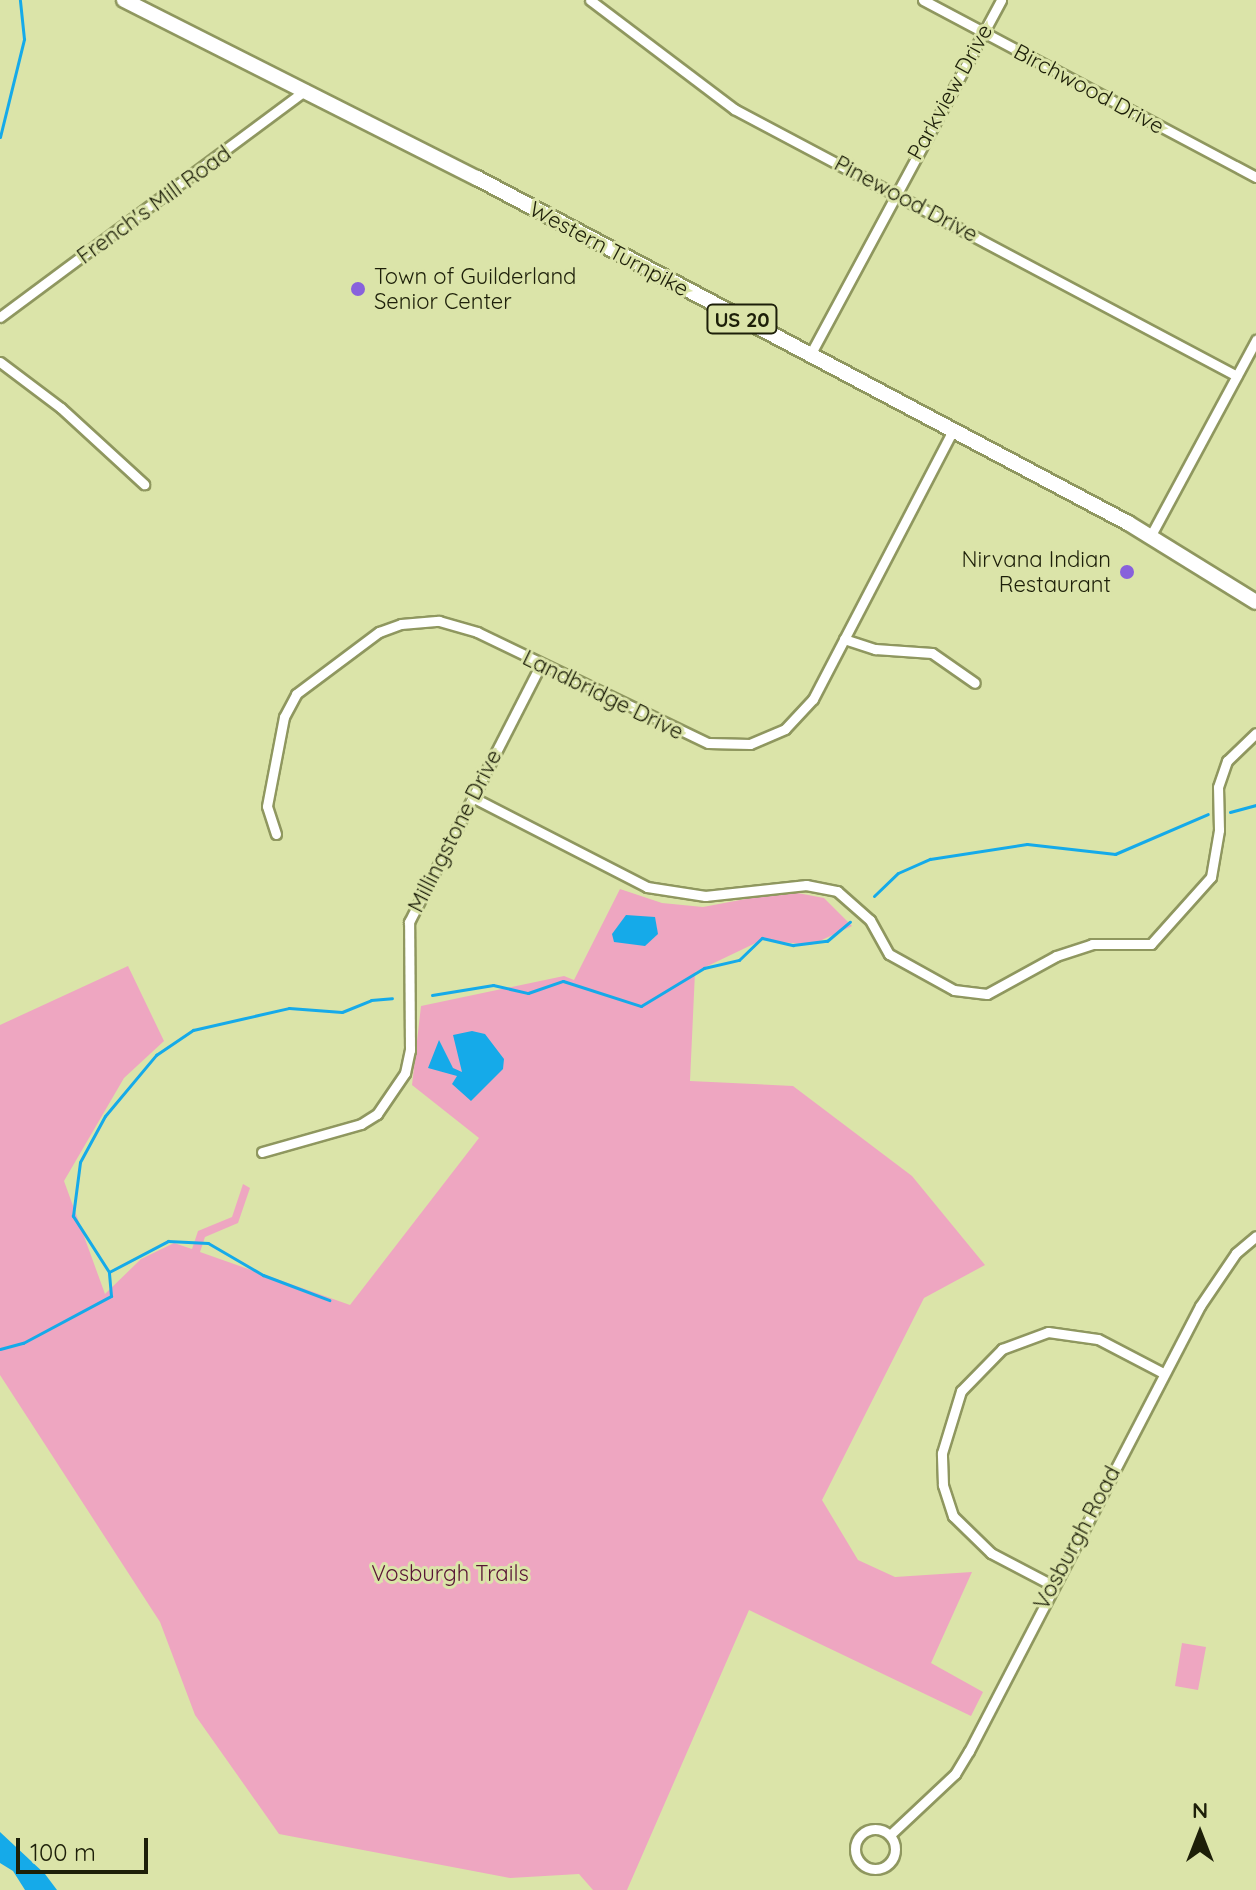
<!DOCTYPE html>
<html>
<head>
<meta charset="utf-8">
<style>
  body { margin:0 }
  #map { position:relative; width:1256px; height:1890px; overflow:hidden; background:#dbe4a9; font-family:Quicksand,sans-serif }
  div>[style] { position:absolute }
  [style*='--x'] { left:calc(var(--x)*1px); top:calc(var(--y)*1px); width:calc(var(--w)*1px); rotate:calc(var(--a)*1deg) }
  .green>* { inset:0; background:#eea6c1 }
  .water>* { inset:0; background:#15aae9 }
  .stream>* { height:3px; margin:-1.5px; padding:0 1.5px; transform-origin:1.5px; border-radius:1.5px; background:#15aae9 }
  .roads { filter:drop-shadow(2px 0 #8f975f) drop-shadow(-2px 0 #8f975f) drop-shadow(0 2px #8f975f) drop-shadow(0 -2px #8f975f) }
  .minor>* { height:9px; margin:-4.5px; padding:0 4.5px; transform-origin:4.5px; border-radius:4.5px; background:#fff }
  .minor>.ring { margin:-4.5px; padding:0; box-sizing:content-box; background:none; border:9px solid #fff; border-radius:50% }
  .primary>* { height:14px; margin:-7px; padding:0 7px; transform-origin:7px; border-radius:7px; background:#fff }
  .dots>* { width:22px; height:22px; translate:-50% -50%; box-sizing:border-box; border:4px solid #dbe4a9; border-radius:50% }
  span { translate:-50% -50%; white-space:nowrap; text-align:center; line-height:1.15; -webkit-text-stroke:6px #dbe4a9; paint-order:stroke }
  .shield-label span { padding:2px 6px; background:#dbe4a9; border:2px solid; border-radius:6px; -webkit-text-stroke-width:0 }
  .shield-label { font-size:20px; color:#1d1f09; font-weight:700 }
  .street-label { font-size:22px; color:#1d1f09 }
  .poi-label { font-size:22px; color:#1d1f09 }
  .left { translate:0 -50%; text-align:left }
  .right { translate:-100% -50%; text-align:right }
  .park-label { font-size:22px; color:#581435 }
  .north { position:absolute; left:1160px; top:1794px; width:80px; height:80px; -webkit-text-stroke:6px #dbe4a9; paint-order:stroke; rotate:0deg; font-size:22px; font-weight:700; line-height:32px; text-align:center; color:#1d1f09 }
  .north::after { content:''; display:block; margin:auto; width:28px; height:36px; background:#1d1f09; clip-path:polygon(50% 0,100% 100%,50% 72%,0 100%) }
  .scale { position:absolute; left:16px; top:1838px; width:132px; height:36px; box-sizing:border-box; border:4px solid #1d1f09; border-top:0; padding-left:10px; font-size:24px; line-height:28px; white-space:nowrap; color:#1d1f09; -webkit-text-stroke:6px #dbe4a9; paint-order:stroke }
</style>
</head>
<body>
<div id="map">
  <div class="green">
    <i style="clip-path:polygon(620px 889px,662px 903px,703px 907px,787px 891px,824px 898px,852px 926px,811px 945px,762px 940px,695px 972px,690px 1081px,793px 1086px,912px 1176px,985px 1265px,924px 1298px,822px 1500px,858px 1560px,895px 1577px,972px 1572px,931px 1663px,983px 1692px,971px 1716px,749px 1610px,627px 1890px,593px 1890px,579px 1874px,510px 1878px,279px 1834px,195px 1715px,160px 1622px,0 1375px,0 1025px,128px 966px,164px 1041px,124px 1078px,64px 1181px,105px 1294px,141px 1259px,174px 1243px,192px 1249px,198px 1231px,232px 1217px,243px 1184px,250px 1188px,238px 1223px,205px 1237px,200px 1252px,350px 1305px,479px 1138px,412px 1085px,421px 1006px,564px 976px,574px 980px)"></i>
    <i style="clip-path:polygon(1182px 1643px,1206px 1647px,1198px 1690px,1175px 1686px)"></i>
  </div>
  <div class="water">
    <i style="clip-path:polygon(626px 915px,655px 917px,658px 934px,645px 946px,614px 942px,612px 934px)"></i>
    <i style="clip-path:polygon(472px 1031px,485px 1034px,504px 1059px,503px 1069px,471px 1101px,452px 1084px,457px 1076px,428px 1068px,439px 1040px,453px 1068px,462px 1072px,453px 1035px)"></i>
    <i style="clip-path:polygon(0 1832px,45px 1874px,57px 1890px,25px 1890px,13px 1871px,0 1863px)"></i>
  </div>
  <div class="stream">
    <i style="--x:0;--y:137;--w:101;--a:-76.2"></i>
    <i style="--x:24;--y:39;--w:39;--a:-96"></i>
    <i style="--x:1230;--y:812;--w:27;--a:-15"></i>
    <i style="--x:874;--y:896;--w:33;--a:-44"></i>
    <i style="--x:898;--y:873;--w:35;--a:-24"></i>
    <i style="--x:930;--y:859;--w:98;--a:-8.8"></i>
    <i style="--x:1027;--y:844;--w:89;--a:6.5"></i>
    <i style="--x:1115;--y:854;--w:101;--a:-23.3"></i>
    <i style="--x:432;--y:995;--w:62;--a:-9.3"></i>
    <i style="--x:493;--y:985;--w:36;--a:13"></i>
    <i style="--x:528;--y:993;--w:37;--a:-19"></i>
    <i style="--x:563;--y:981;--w:82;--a:17.8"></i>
    <i style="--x:641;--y:1006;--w:74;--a:-31.1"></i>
    <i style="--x:704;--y:968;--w:36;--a:-13"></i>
    <i style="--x:739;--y:960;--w:32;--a:-44"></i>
    <i style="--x:762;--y:938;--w:32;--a:13"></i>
    <i style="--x:793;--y:945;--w:34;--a:-7"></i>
    <i style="--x:827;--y:941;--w:30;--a:-40"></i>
    <i style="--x:109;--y:1272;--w:67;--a:-122.7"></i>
    <i style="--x:73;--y:1216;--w:54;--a:-82.6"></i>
    <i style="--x:80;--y:1162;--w:52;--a:-61.5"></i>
    <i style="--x:105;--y:1116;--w:80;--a:-50.1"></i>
    <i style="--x:156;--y:1055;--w:45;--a:-34"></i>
    <i style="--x:193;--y:1030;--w:98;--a:-12.9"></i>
    <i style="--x:289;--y:1008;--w:53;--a:4.3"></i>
    <i style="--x:342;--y:1012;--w:31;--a:-22"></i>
    <i style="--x:371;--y:1000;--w:21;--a:-5"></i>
    <i style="--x:0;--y:1349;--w:24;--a:-15"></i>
    <i style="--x:23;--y:1343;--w:100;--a:-28.1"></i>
    <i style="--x:111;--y:1296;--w:24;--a:-95"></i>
    <i style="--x:109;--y:1272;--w:67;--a:-27.7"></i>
    <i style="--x:168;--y:1241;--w:40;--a:2.9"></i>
    <i style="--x:208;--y:1243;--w:64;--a:30.2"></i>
    <i style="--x:263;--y:1275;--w:71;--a:20.7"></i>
  </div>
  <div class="roads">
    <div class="minor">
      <i style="--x:590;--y:0;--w:181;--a:37.1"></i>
      <i style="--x:734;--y:109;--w:569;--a:27.96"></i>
      <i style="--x:923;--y:0;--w:377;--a:28"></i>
      <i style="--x:0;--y:317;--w:381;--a:-36.6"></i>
      <i style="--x:810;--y:355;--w:403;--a:-61.7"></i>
      <i style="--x:0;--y:362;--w:76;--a:37"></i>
      <i style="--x:61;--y:408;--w:113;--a:42.5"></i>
      <i style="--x:1150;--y:537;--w:224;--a:-61.7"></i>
      <i style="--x:844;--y:639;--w:33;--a:18"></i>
      <i style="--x:875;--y:649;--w:57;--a:4"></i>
      <i style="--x:932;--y:653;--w:52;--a:34.9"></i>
      <i style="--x:472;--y:797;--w:197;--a:27.2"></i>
      <i style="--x:647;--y:887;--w:59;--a:8.8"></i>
      <i style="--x:705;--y:896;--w:102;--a:-6.2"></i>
      <i style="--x:806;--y:885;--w:32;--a:11"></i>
      <i style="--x:837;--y:891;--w:44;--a:41.3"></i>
      <i style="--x:870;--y:920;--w:39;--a:61"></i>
      <i style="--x:889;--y:954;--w:74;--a:29"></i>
      <i style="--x:954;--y:990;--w:33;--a:7"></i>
      <i style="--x:987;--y:994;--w:79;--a:-28.8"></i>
      <i style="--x:1056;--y:956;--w:38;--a:-18"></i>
      <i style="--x:1092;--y:944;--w:59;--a:0"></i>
      <i style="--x:1151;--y:944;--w:90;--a:-48.2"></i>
      <i style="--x:1211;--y:877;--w:48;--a:-80.3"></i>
      <i style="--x:1219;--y:830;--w:43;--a:-91.3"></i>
      <i style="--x:1218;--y:787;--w:28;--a:-71"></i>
      <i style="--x:1227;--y:761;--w:40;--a:-44"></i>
      <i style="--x:276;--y:834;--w:29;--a:-108"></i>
      <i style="--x:267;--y:806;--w:91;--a:-79.2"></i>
      <i style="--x:284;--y:717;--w:26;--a:-62"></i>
      <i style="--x:296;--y:694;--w:104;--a:-36.8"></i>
      <i style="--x:379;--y:632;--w:23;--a:-20"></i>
      <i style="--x:401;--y:624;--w:38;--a:-5"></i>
      <i style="--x:439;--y:621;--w:40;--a:16"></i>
      <i style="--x:477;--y:632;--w:256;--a:25.7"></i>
      <i style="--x:708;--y:743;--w:42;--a:1.4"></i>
      <i style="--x:750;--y:744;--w:38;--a:-23"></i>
      <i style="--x:785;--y:729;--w:41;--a:-47"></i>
      <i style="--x:813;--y:699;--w:303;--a:-62.5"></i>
      <i style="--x:262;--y:1152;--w:103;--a:-15.8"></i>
      <i style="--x:361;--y:1124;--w:19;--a:-32"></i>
      <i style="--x:377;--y:1114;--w:50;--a:-55.7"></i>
      <i style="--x:405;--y:1073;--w:24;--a:-78"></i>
      <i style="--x:410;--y:1050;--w:128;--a:-90.4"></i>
      <i style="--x:409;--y:922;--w:288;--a:-62.9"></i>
      <i style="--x:1052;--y:1585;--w:69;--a:-152.3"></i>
      <i style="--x:991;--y:1553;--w:53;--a:-135.8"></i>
      <i style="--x:953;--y:1516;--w:33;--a:-108"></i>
      <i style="--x:943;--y:1485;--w:32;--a:-92"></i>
      <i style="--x:942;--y:1453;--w:65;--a:-73"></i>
      <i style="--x:961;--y:1391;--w:59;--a:-45.7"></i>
      <i style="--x:1002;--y:1349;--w:49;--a:-20.3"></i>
      <i style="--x:1048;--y:1332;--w:50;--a:8"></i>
      <i style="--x:1098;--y:1339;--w:73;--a:27.6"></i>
      <i class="ring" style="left:855px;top:1829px;width:31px;height:31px"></i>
      <i style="--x:891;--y:1834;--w:88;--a:-43.2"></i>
      <i style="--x:955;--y:1774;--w:27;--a:-59"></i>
      <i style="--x:969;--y:1751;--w:501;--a:-62.57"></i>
      <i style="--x:1200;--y:1306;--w:64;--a:-55.8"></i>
      <i style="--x:1236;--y:1253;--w:26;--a:-40"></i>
    </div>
    <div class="primary">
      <i style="--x:124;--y:0;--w:395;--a:26.8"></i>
      <i style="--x:477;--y:178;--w:737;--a:27.92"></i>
      <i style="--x:1128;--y:523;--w:150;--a:31.7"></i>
    </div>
  </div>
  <div class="dots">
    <i style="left:358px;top:289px;background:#8861dc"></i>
    <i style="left:1127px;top:572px;background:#8861dc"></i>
  </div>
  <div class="shield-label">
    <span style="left:742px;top:319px">US 20</span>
  </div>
  <div class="street-label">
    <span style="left:1089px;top:89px;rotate:28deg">Birchwood Drive</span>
    <span style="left:950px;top:92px;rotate:-61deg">Parkview Drive</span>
    <span style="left:906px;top:199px;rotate:28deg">Pinewood Drive</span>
    <span style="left:154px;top:205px;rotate:-36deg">French's Mill Road</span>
    <span style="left:609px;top:249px;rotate:28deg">Western Turnpike</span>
    <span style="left:603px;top:695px;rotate:26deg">Landbridge Drive</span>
    <span style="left:455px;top:831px;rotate:-63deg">Millingstone Drive</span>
    <span style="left:1077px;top:1538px;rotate:-62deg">Vosburgh Road</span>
  </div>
  <div class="poi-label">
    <span class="left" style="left:374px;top:289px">Town of Guilderland<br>Senior Center</span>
    <span class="right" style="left:1111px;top:572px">Nirvana Indian<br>Restaurant</span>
  </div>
  <div class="park-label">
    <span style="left:450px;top:1574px">Vosburgh Trails</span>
  </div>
  <div class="north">N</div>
  <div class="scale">100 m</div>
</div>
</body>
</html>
